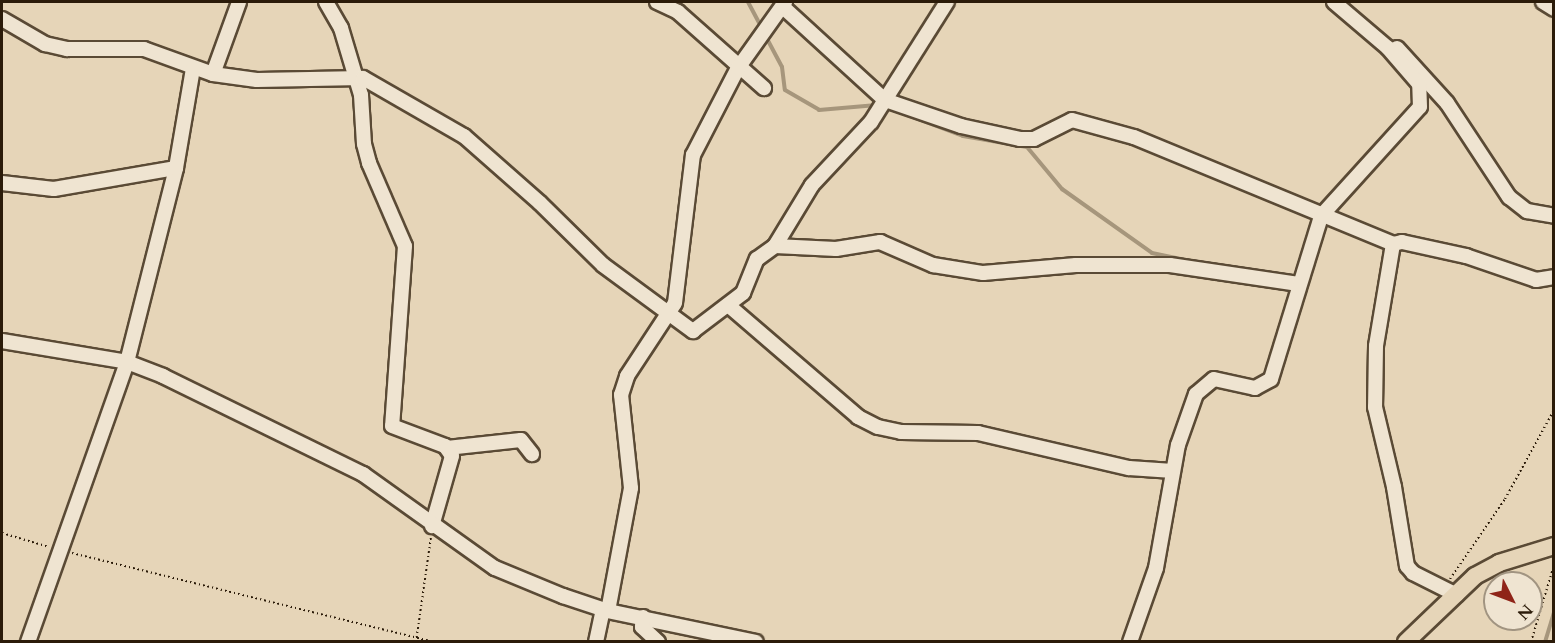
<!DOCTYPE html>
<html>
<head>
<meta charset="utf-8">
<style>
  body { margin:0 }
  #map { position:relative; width:1555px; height:643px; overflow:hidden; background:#e6d5b8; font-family:Cardo,serif }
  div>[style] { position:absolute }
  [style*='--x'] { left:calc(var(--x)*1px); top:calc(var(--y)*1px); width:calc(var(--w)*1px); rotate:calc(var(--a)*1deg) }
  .stream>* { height:4px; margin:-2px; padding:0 2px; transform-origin:2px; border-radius:2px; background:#a6967c }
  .path>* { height:2px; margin-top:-1px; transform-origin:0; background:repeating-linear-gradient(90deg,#2b1b09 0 1.5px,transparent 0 4.5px) }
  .roads { filter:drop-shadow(2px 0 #5a4a35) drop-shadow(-2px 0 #5a4a35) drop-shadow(0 2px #5a4a35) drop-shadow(0 -2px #5a4a35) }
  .minor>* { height:14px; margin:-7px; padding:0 7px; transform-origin:7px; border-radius:7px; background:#efe4d1 }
  .major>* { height:16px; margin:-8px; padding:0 8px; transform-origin:8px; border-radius:8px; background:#e6d5b8 }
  span { translate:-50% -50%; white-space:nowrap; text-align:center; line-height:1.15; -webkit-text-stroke:4.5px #efe4d1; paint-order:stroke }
  .frame { position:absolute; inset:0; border:3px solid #2b1b09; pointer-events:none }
  .north { position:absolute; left:1483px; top:571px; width:60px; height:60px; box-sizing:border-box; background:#efe4d1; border:2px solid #a19481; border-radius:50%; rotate:132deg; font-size:16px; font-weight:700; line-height:24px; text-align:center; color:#2b1b09 }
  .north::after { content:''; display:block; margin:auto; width:21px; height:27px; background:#8f2418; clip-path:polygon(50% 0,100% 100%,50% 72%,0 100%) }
</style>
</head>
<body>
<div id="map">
  <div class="stream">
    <i style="--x:748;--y:2;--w:30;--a:62"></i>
    <i style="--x:765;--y:35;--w:36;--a:62"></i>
    <i style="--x:782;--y:67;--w:23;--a:83"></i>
    <i style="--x:785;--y:90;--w:39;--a:30"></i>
    <i style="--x:819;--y:110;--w:58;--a:-4.9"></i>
    <i style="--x:902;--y:113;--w:65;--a:20.7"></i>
    <i style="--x:963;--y:136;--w:65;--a:9.8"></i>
    <i style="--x:1027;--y:147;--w:55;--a:50.2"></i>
    <i style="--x:1062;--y:189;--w:110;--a:35.4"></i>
    <i style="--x:1152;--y:253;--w:44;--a:11.8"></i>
    <i style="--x:1545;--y:642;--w:31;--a:-73"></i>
  </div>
  <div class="path">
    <i style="--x:2;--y:533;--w:49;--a:16.6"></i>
    <i style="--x:72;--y:553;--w:372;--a:13.8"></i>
    <i style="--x:1450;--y:579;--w:97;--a:-55.5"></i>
    <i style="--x:1505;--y:499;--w:102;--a:-61.2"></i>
    <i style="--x:416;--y:642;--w:106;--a:-81.9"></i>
    <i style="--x:1531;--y:642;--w:80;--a:-73.4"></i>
  </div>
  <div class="roads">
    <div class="minor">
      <i style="--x:326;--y:2;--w:30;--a:60"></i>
      <i style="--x:341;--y:28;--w:70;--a:73.4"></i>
      <i style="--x:361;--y:95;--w:49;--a:86.5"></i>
      <i style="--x:364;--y:144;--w:20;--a:75"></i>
      <i style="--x:369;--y:163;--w:90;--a:66.6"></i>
      <i style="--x:405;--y:246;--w:180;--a:94.1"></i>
      <i style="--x:392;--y:426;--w:57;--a:20.7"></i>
      <i style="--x:445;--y:446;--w:12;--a:55"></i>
      <i style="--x:452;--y:456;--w:73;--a:105.9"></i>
      <i style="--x:657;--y:2;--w:23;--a:25"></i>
      <i style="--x:678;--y:12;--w:115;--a:41.5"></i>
      <i style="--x:1543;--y:2;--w:13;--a:32"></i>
      <i style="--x:783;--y:7;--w:138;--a:42.4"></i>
      <i style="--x:885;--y:100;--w:80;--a:18.9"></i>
      <i style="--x:961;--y:126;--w:60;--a:12.4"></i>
      <i style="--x:1020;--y:139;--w:14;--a:0"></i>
      <i style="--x:1034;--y:139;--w:42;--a:-26.6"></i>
      <i style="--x:1072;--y:120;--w:64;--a:15.3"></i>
      <i style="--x:1134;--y:137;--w:280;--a:22.4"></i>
      <i style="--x:1393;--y:244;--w:9;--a:-13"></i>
      <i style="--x:1402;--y:242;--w:66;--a:12.3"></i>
      <i style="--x:1466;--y:256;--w:74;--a:18.9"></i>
      <i style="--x:1536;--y:280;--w:18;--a:-9"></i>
      <i style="--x:2;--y:19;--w:50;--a:30.2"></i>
      <i style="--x:45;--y:44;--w:23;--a:13"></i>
      <i style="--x:67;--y:49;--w:77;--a:0"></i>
      <i style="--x:144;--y:49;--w:73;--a:19.9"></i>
      <i style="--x:213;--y:74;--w:44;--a:7.8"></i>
      <i style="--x:257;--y:80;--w:106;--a:-1.1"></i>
      <i style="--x:363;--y:78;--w:116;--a:29.9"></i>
      <i style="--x:464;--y:136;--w:101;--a:41.4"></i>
      <i style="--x:540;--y:203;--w:88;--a:44.5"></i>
      <i style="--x:603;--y:265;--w:112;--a:36.3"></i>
      <i style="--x:693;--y:331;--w:63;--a:-37.2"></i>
      <i style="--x:743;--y:293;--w:37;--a:-68"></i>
      <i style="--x:757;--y:259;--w:22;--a:-36"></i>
      <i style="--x:775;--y:246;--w:61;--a:2.8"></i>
      <i style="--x:836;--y:249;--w:45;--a:-9"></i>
      <i style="--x:880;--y:242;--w:58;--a:23.5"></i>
      <i style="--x:933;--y:265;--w:51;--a:9.1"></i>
      <i style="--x:983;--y:273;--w:93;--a:-4.9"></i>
      <i style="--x:1076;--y:265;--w:94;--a:0"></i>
      <i style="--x:1170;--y:265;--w:130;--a:8.4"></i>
      <i style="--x:1397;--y:48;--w:74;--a:47.7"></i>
      <i style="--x:1447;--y:103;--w:113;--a:56.6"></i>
      <i style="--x:1509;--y:197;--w:23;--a:38"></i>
      <i style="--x:1527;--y:211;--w:27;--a:10"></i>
      <i style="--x:213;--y:74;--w:77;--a:-70.1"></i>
      <i style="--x:2;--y:183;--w:52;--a:6.6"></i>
      <i style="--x:54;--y:189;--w:124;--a:-9.8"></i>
      <i style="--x:1393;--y:244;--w:103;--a:99.5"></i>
      <i style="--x:1376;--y:346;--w:61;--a:90.9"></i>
      <i style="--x:1375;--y:407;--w:82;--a:76.6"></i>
      <i style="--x:1394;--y:487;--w:80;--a:80.7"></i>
      <i style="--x:1407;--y:566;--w:9;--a:49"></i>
      <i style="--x:1413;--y:573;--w:49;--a:26.6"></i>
      <i style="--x:775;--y:246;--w:71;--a:-58.8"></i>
      <i style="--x:812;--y:185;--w:86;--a:-46.9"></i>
      <i style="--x:871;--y:122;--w:142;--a:-57.7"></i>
      <i style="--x:728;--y:305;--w:172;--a:40.7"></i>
      <i style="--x:858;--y:417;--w:22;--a:27"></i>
      <i style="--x:878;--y:427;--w:24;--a:12"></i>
      <i style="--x:901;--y:432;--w:77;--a:0.7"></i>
      <i style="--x:978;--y:433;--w:155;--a:13.1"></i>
      <i style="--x:1129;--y:468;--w:44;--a:3.9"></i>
      <i style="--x:2;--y:341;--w:127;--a:9.5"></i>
      <i style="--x:127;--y:362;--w:39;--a:21"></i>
      <i style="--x:163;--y:376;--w:223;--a:26.1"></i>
      <i style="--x:363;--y:474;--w:162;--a:35.5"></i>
      <i style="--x:495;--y:568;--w:74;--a:22.4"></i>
      <i style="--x:563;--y:596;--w:47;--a:18.4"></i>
      <i style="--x:608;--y:611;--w:151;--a:11.8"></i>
      <i style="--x:447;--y:448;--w:74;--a:-6.2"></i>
      <i style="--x:521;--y:440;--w:18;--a:52"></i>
      <i style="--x:608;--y:611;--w:125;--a:-79.4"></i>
      <i style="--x:631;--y:488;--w:94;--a:-96.1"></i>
      <i style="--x:621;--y:395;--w:20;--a:-72"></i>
      <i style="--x:627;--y:376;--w:87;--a:-56.7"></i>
      <i style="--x:675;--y:303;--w:149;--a:-83.1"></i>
      <i style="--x:693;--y:155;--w:98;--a:-62.7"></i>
      <i style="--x:738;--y:68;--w:81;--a:-54.5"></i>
      <i style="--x:643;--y:617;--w:10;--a:96"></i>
      <i style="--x:642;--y:627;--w:22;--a:43"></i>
      <i style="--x:28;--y:642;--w:297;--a:-70.5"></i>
      <i style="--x:127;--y:362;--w:200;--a:-75.8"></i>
      <i style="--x:176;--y:168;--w:100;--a:-80.3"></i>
      <i style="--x:596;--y:642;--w:33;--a:-78"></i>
      <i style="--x:1130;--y:642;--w:78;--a:-70.6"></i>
      <i style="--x:1156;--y:568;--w:125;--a:-79.9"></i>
      <i style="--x:1178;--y:445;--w:54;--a:-70.6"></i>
      <i style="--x:1196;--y:394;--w:23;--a:-40"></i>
      <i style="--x:1214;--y:379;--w:42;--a:12.4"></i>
      <i style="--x:1255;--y:388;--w:18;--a:-29"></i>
      <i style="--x:1271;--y:379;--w:170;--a:-72.9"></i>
      <i style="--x:1321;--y:216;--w:147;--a:-47.8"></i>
      <i style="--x:1420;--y:107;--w:23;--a:-92"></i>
      <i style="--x:1419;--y:84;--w:48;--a:-130.7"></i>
      <i style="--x:1388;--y:48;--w:71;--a:-139.6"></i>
    </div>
    <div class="major">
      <i style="--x:1406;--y:642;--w:95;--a:-43.7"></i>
      <i style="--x:1475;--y:576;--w:27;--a:-28"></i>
      <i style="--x:1499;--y:563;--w:58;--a:-17.2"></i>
    </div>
  </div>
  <div class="frame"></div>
  <div class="north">N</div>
</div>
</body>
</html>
